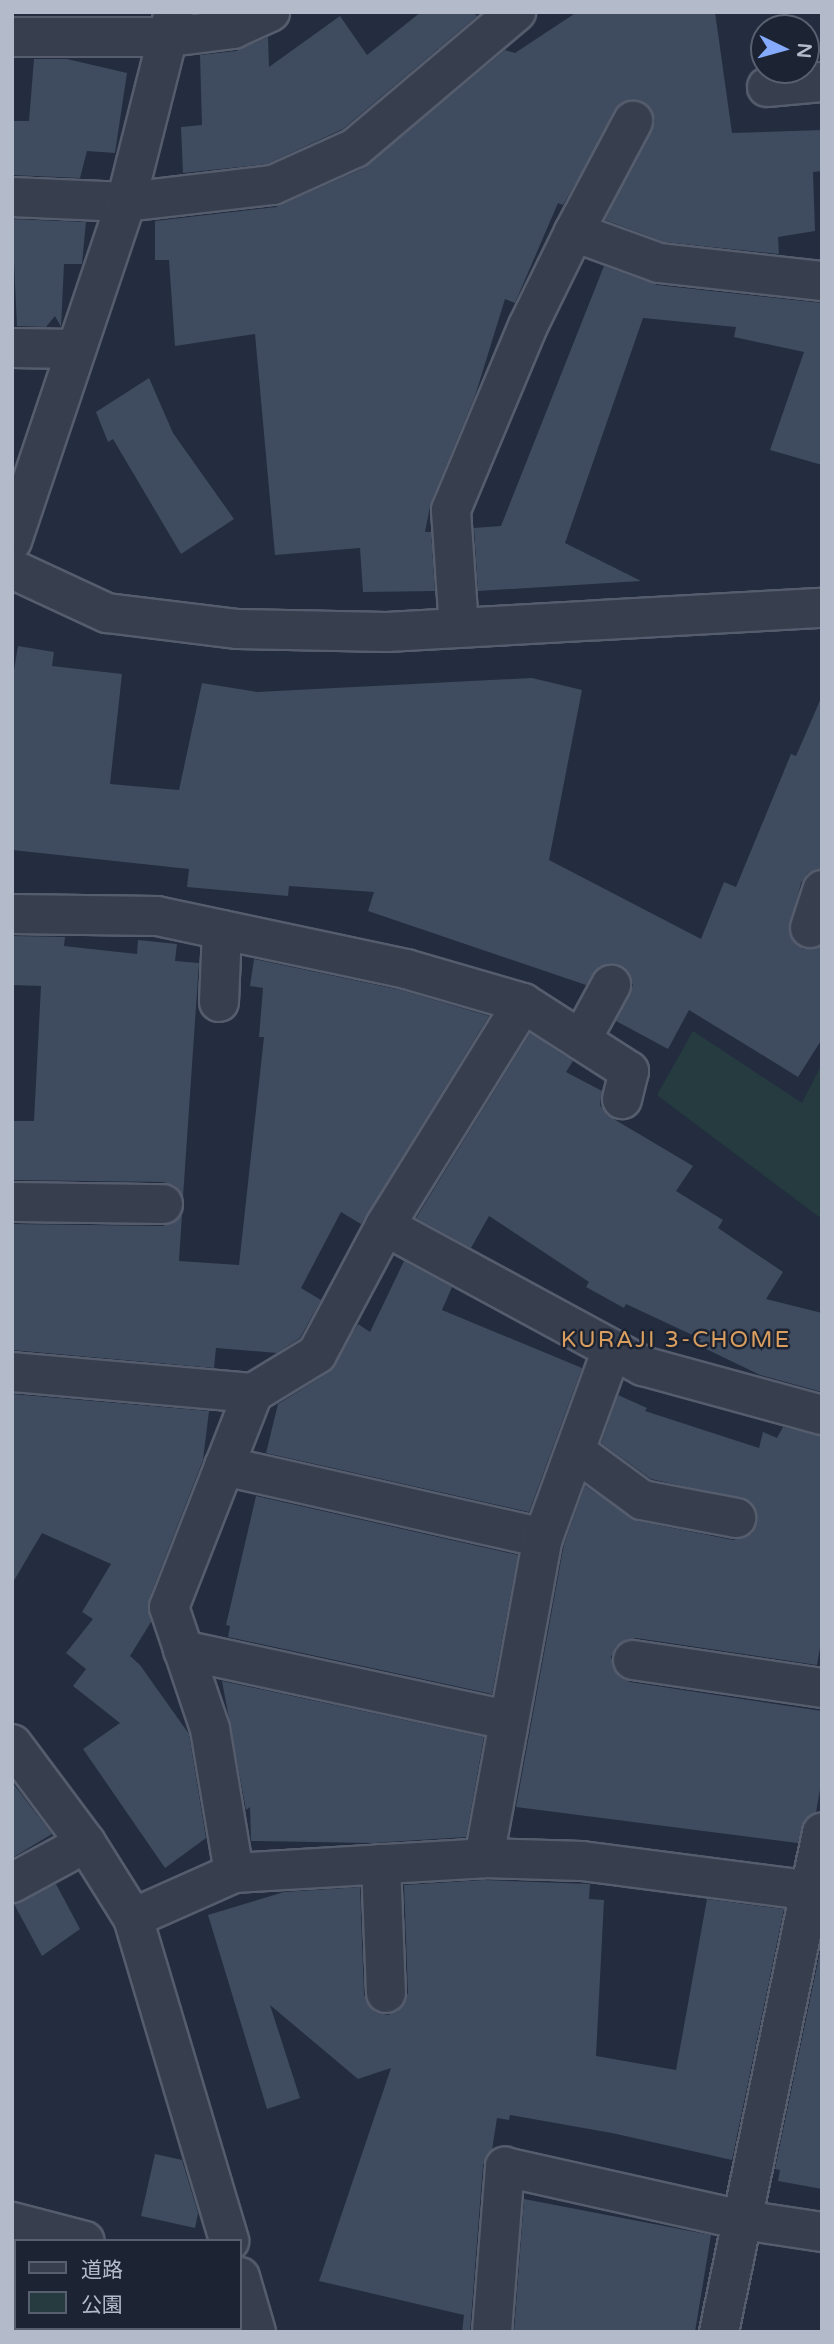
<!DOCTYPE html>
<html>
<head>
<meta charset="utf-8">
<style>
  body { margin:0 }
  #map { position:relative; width:834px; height:2344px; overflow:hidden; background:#232d3f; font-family:"Varela Round","Noto Sans JP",sans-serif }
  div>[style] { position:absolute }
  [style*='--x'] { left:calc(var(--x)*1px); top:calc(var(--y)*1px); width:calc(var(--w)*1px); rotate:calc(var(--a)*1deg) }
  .green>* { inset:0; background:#253b40 }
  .building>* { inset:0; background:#3f4b5f }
  .roads { filter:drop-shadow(2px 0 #555d6d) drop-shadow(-2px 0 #555d6d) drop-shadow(0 2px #555d6d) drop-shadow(0 -2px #555d6d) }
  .minor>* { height:38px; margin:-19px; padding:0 19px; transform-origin:19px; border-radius:19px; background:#373f4f }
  span { translate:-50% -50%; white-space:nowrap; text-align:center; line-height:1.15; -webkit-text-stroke:5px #1c2434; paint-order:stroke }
  .neighbourhood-label { font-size:23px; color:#da9e5f; letter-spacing:2px }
  .frame { position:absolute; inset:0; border:14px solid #b3baca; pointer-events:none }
  .legend { position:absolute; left:14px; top:2239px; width:228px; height:91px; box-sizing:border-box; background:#1c2434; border:2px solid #586070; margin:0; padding:9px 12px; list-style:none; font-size:21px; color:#b3baca }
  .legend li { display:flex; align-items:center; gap:14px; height:35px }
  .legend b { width:35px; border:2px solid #586070 }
  .north { position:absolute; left:750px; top:14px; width:70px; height:70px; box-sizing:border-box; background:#1c2434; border:2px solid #586070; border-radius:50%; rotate:95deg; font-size:19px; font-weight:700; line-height:28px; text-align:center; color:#b3baca }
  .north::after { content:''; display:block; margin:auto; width:24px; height:32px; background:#86abfc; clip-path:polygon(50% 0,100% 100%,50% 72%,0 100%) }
</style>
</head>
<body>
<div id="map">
  <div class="green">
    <i style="clip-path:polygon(693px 1031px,802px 1103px,822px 1064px,822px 1219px,657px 1095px)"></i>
  </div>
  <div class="building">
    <i style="clip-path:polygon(421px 12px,473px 12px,477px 16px,343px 129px,267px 164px,183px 173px,181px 127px,202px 125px,200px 55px,236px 51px,268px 37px,269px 67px,340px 16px,367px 55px)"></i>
    <i style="clip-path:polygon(577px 12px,715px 12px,732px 133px,822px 130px,822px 171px,813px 172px,815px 231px,778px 237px,779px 254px,664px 242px,605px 220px,655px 121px,644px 102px,622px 102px,563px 205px,558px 203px,515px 303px,505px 299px,475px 396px,431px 502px,425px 532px,431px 532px,435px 591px,363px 592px,360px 548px,275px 555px,255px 334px,175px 346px,169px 260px,155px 260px,155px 221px,276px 207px,364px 168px,505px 50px,515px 53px)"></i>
    <i style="clip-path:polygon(34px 59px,67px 59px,127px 73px,115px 153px,87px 151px,80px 178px,12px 175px,12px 121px,29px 121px)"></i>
    <i style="clip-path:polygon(12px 219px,86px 222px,82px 264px,64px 264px,61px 327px,55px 316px,46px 327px,17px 326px)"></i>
    <i style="clip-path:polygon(604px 266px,657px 285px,822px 303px,822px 465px,770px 450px,804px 352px,734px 337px,736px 327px,643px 318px,565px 543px,641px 581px,478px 591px,474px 528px,501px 526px)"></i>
    <i style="clip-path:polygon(149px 378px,173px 433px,234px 519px,181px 554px,113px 439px,108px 442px,96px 412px)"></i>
    <i style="clip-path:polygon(18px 646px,54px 652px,52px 666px,122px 674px,110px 784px,179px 790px,202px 683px,257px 692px,532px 678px,582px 690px,549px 860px,701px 939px,724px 882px,736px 887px,791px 754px,796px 756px,822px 696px,822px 869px,808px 873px,801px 883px,789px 932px,803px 949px,822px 946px,822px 1039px,798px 1077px,689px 1010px,668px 1049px,616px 1021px,633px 985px,621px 966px,600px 966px,586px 985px,368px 911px,374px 892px,289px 886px,288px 896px,187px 887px,189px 869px,12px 850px,12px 682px)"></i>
    <i style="clip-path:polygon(12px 936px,65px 937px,64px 946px,137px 954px,138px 940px,177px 944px,175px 961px,199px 963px,183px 1197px,175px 1186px,163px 1182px,12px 1180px,12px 1121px,34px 1121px,41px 986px,12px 985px)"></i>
    <i style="clip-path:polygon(254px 959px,401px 990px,489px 1016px,361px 1224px,341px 1212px,301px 1288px,321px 1300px,300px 1338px,277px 1353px,216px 1348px,214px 1368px,12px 1350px,12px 1224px,163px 1226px,182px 1215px,179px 1261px,239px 1265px,264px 1037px,259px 1037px,263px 988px,250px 986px)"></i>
    <i style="clip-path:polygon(530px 1033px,573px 1061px,566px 1072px,602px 1091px,600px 1105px,607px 1115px,693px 1166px,676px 1191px,723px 1220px,718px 1228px,783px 1272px,766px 1299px,822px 1313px,822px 1392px,760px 1375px,698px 1345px,701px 1339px,626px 1304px,624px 1308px,586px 1287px,589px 1282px,489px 1216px,471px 1248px,416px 1218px)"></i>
    <i style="clip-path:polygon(404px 1261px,452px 1287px,442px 1310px,582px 1368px,529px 1512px,266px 1453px,278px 1404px,329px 1372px,358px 1324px,370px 1332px)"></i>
    <i style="clip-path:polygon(12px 1394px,209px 1411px,203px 1460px,149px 1599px,151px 1622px,130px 1656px,140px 1665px,189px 1734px,206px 1838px,165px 1868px,83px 1749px,120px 1723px,73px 1686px,86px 1669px,66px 1653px,93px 1619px,82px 1612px,111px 1564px,42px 1533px,12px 1584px)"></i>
    <i style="clip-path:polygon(618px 1395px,647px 1408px,645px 1411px,759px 1448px,763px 1432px,777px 1438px,783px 1427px,822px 1436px,822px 1636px,817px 1665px,636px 1638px,616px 1646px,611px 1657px,619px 1677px,630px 1682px,822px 1711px,822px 1779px,816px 1812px,805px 1819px,798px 1843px,516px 1807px,564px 1544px,585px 1486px,638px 1521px,733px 1540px,752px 1533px,757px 1523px,750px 1501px,651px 1479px,601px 1443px)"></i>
    <i style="clip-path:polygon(256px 1496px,518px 1555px,492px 1694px,228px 1637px,230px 1626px,226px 1625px)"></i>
    <i style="clip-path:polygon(222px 1681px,484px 1737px,466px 1837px,373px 1843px,251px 1841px,250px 1807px,246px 1810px)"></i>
    <i style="clip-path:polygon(12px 1782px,52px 1834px,12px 1858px)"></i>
    <i style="clip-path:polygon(484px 1880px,590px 1884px,589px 1899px,604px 1900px,596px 2056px,676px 2070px,707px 1899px,784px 1909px,732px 2160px,612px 2133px,510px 2115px,509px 2120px,497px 2118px,492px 2150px,483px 2165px,470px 2332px,462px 2332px,464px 2315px,319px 2281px,391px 2068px,358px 2079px,270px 2005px,300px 2098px,267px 2109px,208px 1915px,284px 1892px,360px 1887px,364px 1995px,375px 2012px,388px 2015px,398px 2011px,408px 1993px,404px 1885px)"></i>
    <i style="clip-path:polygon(56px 1884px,80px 1929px,42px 1956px,14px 1904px)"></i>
    <i style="clip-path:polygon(822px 1942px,822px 2189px,778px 2181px,780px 2170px,775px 2169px)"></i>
    <i style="clip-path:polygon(155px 2154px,182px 2160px,198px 2213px,195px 2228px,141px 2216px)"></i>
    <i style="clip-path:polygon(524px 2199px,711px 2235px,695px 2332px,514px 2332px)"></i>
  </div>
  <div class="roads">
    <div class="minor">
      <i style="--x:12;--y:37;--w:158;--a:0"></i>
      <i style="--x:170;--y:37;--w:64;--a:-7.2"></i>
      <i style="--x:233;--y:29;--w:41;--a:-24.7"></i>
      <i style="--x:767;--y:87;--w:55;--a:-5.2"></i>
      <i style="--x:12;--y:197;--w:114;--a:2.5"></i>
      <i style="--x:126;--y:202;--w:148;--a:-6.6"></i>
      <i style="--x:273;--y:185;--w:90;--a:-24.3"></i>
      <i style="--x:355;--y:148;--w:211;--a:-40.2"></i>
      <i style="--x:574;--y:232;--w:126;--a:-62"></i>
      <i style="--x:12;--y:348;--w:64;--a:0.9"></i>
      <i style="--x:12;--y:541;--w:358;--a:-71.4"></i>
      <i style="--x:126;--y:202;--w:196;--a:-75.8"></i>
      <i style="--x:12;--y:569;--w:105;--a:24.9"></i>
      <i style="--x:107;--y:613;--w:132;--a:7"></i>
      <i style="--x:238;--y:629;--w:149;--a:1.2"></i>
      <i style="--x:387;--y:632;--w:436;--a:-3.2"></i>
      <i style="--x:459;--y:628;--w:118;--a:-93.9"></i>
      <i style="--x:451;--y:510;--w:199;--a:-67.3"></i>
      <i style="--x:528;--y:326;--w:105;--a:-63.9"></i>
      <i style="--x:574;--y:232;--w:90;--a:20"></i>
      <i style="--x:659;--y:263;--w:164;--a:6.3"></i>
      <i style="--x:12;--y:914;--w:145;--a:0.8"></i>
      <i style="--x:157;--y:916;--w:255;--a:12"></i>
      <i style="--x:406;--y:969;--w:122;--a:16.2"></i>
      <i style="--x:523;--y:1003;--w:262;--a:121.8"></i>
      <i style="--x:385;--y:1226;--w:145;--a:118"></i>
      <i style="--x:317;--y:1354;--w:75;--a:148.6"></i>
      <i style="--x:253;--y:1393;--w:230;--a:111.4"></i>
      <i style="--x:169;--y:1607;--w:129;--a:71.4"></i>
      <i style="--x:210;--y:1729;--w:146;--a:80.5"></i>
      <i style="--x:810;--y:928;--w:40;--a:-72"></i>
      <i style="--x:219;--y:1002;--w:72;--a:-87.6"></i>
      <i style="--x:523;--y:1003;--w:126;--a:32.7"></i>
      <i style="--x:629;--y:1071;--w:29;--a:104"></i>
      <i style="--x:581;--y:1040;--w:63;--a:-61.4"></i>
      <i style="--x:12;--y:1202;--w:151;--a:0.8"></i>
      <i style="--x:385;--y:1226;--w:294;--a:28.5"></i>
      <i style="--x:643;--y:1366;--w:186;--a:15.3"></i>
      <i style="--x:12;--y:1372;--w:242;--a:5"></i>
      <i style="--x:575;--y:1451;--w:83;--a:36.2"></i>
      <i style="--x:642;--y:1500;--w:96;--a:10.8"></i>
      <i style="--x:224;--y:1466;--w:327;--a:12.7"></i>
      <i style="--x:183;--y:1650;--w:332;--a:12.2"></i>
      <i style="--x:633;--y:1660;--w:191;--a:8.4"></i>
      <i style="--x:12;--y:1744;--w:124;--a:53.2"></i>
      <i style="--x:86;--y:1843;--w:89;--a:57.9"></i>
      <i style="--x:133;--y:1918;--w:337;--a:73.4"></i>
      <i style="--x:484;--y:1858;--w:325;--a:-79.6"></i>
      <i style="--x:543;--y:1538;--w:201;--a:-69.9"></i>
      <i style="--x:381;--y:1864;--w:129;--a:87.8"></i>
      <i style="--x:12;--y:1883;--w:84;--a:-28.4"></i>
      <i style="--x:133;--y:1918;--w:111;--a:-24"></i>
      <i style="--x:234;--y:1873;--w:250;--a:-3.4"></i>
      <i style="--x:484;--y:1858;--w:98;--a:1.8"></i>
      <i style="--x:582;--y:1861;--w:242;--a:7.4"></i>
      <i style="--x:12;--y:2222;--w:75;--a:14.6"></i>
      <i style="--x:240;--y:2277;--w:57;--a:73.8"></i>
      <i style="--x:106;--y:2332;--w:4;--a:-63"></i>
      <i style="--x:492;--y:2332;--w:166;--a:-85.5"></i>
      <i style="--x:505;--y:2167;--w:244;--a:12.6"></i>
      <i style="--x:743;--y:2220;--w:80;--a:8.6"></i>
      <i style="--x:719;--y:2332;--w:510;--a:-78.34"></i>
    </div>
  </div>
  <div class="neighbourhood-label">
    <span style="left:676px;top:1340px">KURAJI 3-CHOME</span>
  </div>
  <div class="frame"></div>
  <ul class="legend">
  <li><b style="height:9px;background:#373f4f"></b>道路</li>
  <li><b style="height:19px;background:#253b40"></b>公園</li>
  </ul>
  <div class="north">N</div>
</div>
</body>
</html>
